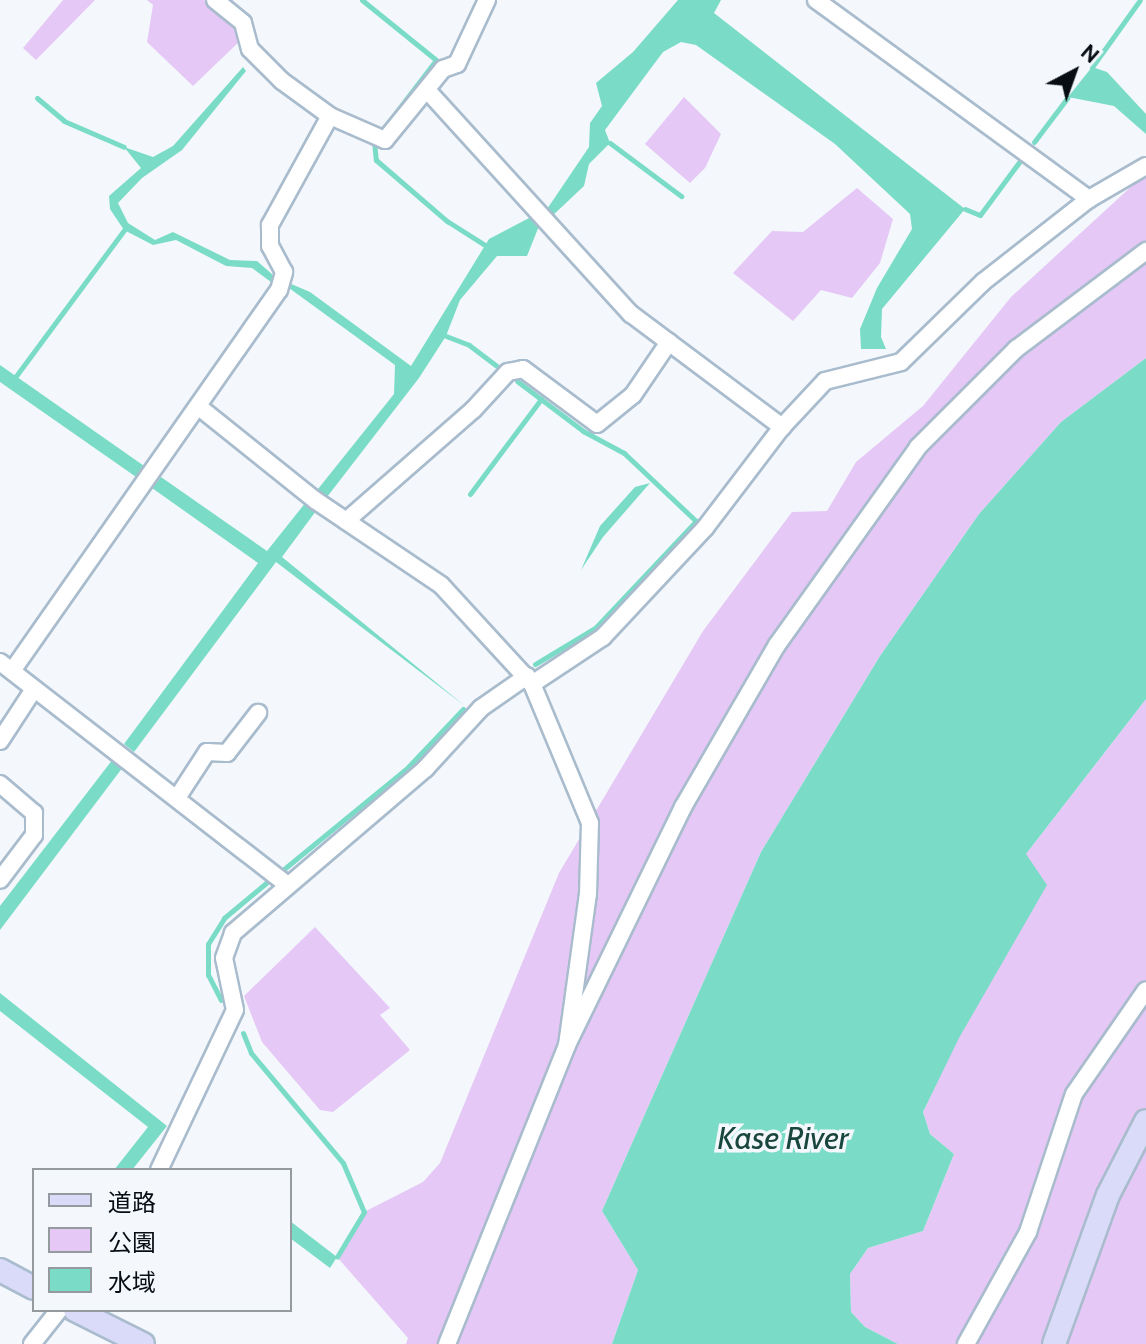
<!DOCTYPE html>
<html>
<head>
<meta charset="utf-8">
<style>
  body { margin:0 }
  #map { position:relative; width:1146px; height:1344px; overflow:hidden; background:#f4f8fc; font-family:Cabin,"Noto Sans JP",sans-serif }
  div>[style] { position:absolute }
  [style*='--x'] { left:calc(var(--x)*1px); top:calc(var(--y)*1px); width:calc(var(--w)*1px); rotate:calc(var(--a)*1deg) }
  .green>* { inset:0; background:#e5c8f6 }
  .water>* { inset:0; background:#7adcc7 }
  .stream>* { height:5px; margin:-2.5px; padding:0 2.5px; transform-origin:2.5px; border-radius:2.5px; background:#7adcc7 }
  .roads { filter:drop-shadow(2px 0 #a9bccd) drop-shadow(-2px 0 #a9bccd) drop-shadow(0 2px #a9bccd) drop-shadow(0 -2px #a9bccd) }
  .street>* { height:16px; margin:-8px; padding:0 8px; transform-origin:8px; border-radius:8px; background:#fff }
  .secondary>* { height:22px; margin:-11px; padding:0 11px; transform-origin:11px; border-radius:11px; background:#dadbf8 }
  span { translate:-50% -50%; white-space:nowrap; text-align:center; line-height:1.15; -webkit-text-stroke:7px #f4f8fc; paint-order:stroke }
  .water-label { font-size:32px; color:#19463d; font-style:italic }
  .legend { position:absolute; left:32px; top:1168px; width:260px; height:144px; box-sizing:border-box; background:#f4f8fc; border:2px solid #959a9f; margin:0; padding:10px 14px; list-style:none; font-size:24px; color:#070d13 }
  .legend li { display:flex; align-items:center; gap:16px; height:40px }
  .legend b { width:40px; border:2px solid #959a9f }
  .north { position:absolute; left:1034px; top:32px; width:80px; height:80px; -webkit-text-stroke:6px #f4f8fc; paint-order:stroke; rotate:41deg; font-size:22px; font-weight:700; line-height:32px; text-align:center; color:#070d13 }
  .north::after { content:''; display:block; margin:auto; width:28px; height:36px; background:#070d13; clip-path:polygon(50% 0,100% 100%,50% 72%,0 100%) }
</style>
</head>
<body>
<div id="map">
  <div class="green">
    <i style="clip-path:polygon(63px 0,95px 0,36px 60px,23px 48px)"></i>
    <i style="clip-path:polygon(147px 0,204px 0,239px 29px,242px 39px,193px 86px,147px 42px,153px 5px)"></i>
    <i style="clip-path:polygon(684px 97px,721px 134px,705px 168px,690px 183px,645px 144px)"></i>
    <i style="clip-path:polygon(1146px 173px,1146px 358px,1061px 422px,979px 514px,880px 656px,761px 852px,602px 1211px,638px 1270px,612px 1344px,406px 1344px,408px 1338px,337px 1257px,364px 1212px,423px 1182px,440px 1163px,559px 873px,703px 631px,792px 512px,827px 511px,856px 462px,923px 406px,1011px 297px)"></i>
    <i style="clip-path:polygon(857px 188px,893px 219px,880px 263px,852px 298px,821px 290px,793px 321px,733px 273px,772px 231px,803px 232px)"></i>
    <i style="clip-path:polygon(1146px 699px,1146px 1344px,898px 1344px,865px 1327px,851px 1312px,850px 1274px,868px 1248px,923px 1231px,954px 1154px,930px 1134px,923px 1112px,958px 1038px,1026px 854px)"></i>
    <i style="clip-path:polygon(315px 927px,390px 1008px,380px 1015px,410px 1050px,333px 1112px,320px 1110px,262px 1042px,244px 996px)"></i>
  </div>
  <div class="water">
    <i style="clip-path:polygon(678px 0,721px 0,714px 13px,965px 209px,882px 309px,881px 337px,886px 349px,861px 349px,860px 329px,877px 288px,912px 229px,910px 214px,835px 144px,696px 45px,681px 42px,663px 52px,605px 130px,610px 143px,589px 164px,584px 186px,550px 218px,545px 212px,589px 147px,590px 123px,602px 106px,596px 83px,633px 52px)"></i>
    <i style="clip-path:polygon(243px 67px,246px 71px,182px 150px,142px 178px,118px 203px,128px 223px,155px 240px,173px 232px,230px 260px,257px 261px,273px 275px,271px 282px,252px 268px,226px 266px,176px 240px,153px 245px,124px 230px,110px 209px,109px 196px,141px 168px,124px 147px,153px 157px,173px 146px)"></i>
    <i style="clip-path:polygon(1092px 67px,1107px 72px,1146px 114px,1146px 134px,1114px 106px,1068px 97px)"></i>
    <i style="clip-path:polygon(531px 217px,539px 226px,527px 256px,497px 256px,460px 300px,446px 336px,419px 378px,327px 497px,318px 489px,394px 394px,395px 365px,289px 288px,289px 283px,310px 292px,411px 366px,489px 239px)"></i>
    <i style="clip-path:polygon(1146px 358px,1146px 699px,1026px 854px,1047px 885px,959px 1038px,923px 1112px,930px 1134px,954px 1154px,923px 1231px,868px 1248px,850px 1274px,851px 1312px,865px 1327px,898px 1344px,612px 1344px,638px 1270px,602px 1211px,761px 852px,880px 656px,979px 514px,1061px 422px)"></i>
    <i style="clip-path:polygon(0 365px,147px 468px,139px 479px,0 382px)"></i>
    <i style="clip-path:polygon(161px 477px,267px 551px,306px 502px,316px 511px,282px 557px,465px 706px,276px 562px,134px 752px,124px 744px,258px 563px,152px 488px)"></i>
    <i style="clip-path:polygon(650px 483px,603px 537px,581px 570px,600px 526px,635px 487px)"></i>
    <i style="clip-path:polygon(113px 759px,123px 767px,0 930px,0 906px)"></i>
    <i style="clip-path:polygon(0 993px,167px 1126px,132px 1170px,114px 1170px,148px 1127px,0 1011px)"></i>
    <i style="clip-path:polygon(290px 1221px,337px 1257px,330px 1268px,290px 1238px)"></i>
  </div>
  <div class="stream">
    <i style="--x:362;--y:0;--w:95;--a:39"></i>
    <i style="--x:436;--y:60;--w:86;--a:127.4"></i>
    <i style="--x:1092;--y:67;--w:82;--a:-54.4"></i>
    <i style="--x:37;--y:98;--w:35;--a:40"></i>
    <i style="--x:64;--y:121;--w:65;--a:23.4"></i>
    <i style="--x:374;--y:142;--w:18;--a:84"></i>
    <i style="--x:376;--y:160;--w:94;--a:40.7"></i>
    <i style="--x:447;--y:221;--w:45;--a:32.3"></i>
    <i style="--x:1034;--y:142;--w:56;--a:-52.9"></i>
    <i style="--x:610;--y:143;--w:89;--a:36.7"></i>
    <i style="--x:965;--y:209;--w:16;--a:22"></i>
    <i style="--x:980;--y:215;--w:67;--a:-53.5"></i>
    <i style="--x:446;--y:336;--w:25;--a:21"></i>
    <i style="--x:469;--y:345;--w:36;--a:37"></i>
    <i style="--x:16;--y:376;--w:182;--a:-53.5"></i>
    <i style="--x:517;--y:381;--w:83;--a:37.1"></i>
    <i style="--x:583;--y:431;--w:47;--a:28.2"></i>
    <i style="--x:624;--y:453;--w:99;--a:43.4"></i>
    <i style="--x:696;--y:521;--w:147;--a:133.3"></i>
    <i style="--x:595;--y:628;--w:70;--a:149"></i>
    <i style="--x:470;--y:494;--w:119;--a:-53.2"></i>
    <i style="--x:284;--y:869;--w:161;--a:-39.4"></i>
    <i style="--x:408;--y:767;--w:80;--a:-46.5"></i>
    <i style="--x:221;--y:1000;--w:28;--a:-117"></i>
    <i style="--x:208;--y:975;--w:31;--a:-90"></i>
    <i style="--x:208;--y:944;--w:31;--a:-58"></i>
    <i style="--x:224;--y:918;--w:55;--a:-39.8"></i>
    <i style="--x:243;--y:1033;--w:22;--a:68"></i>
    <i style="--x:251;--y:1053;--w:143;--a:50.1"></i>
    <i style="--x:343;--y:1163;--w:53;--a:66.8"></i>
    <i style="--x:364;--y:1212;--w:52;--a:121"></i>
  </div>
  <div class="roads">
    <div class="street">
      <i style="--x:215;--y:0;--w:36;--a:39"></i>
      <i style="--x:243;--y:23;--w:27;--a:75"></i>
      <i style="--x:250;--y:49;--w:45;--a:45"></i>
      <i style="--x:282;--y:81;--w:59;--a:36.1"></i>
      <i style="--x:330;--y:116;--w:60;--a:23.6"></i>
      <i style="--x:385;--y:140;--w:92;--a:-50.8"></i>
      <i style="--x:443;--y:69;--w:15;--a:-20"></i>
      <i style="--x:457;--y:64;--w:71;--a:-64.9"></i>
      <i style="--x:816;--y:0;--w:338;--a:36.1"></i>
      <i style="--x:427;--y:90;--w:303;--a:47.7"></i>
      <i style="--x:631;--y:314;--w:189;--a:36.8"></i>
      <i style="--x:199;--y:407;--w:149;--a:38.7"></i>
      <i style="--x:315;--y:500;--w:152;--a:34"></i>
      <i style="--x:441;--y:585;--w:134;--a:47.4"></i>
      <i style="--x:532;--y:684;--w:85;--a:-33.5"></i>
      <i style="--x:603;--y:637;--w:149;--a:-46.9"></i>
      <i style="--x:705;--y:528;--w:127;--a:-52.7"></i>
      <i style="--x:782;--y:427;--w:63;--a:-46.9"></i>
      <i style="--x:825;--y:381;--w:78;--a:-14"></i>
      <i style="--x:901;--y:362;--w:115;--a:-44.3"></i>
      <i style="--x:983;--y:282;--w:135;--a:-38.1"></i>
      <i style="--x:1089;--y:199;--w:66;--a:-30.1"></i>
      <i style="--x:346;--y:521;--w:169;--a:-41.2"></i>
      <i style="--x:473;--y:410;--w:52;--a:-47.4"></i>
      <i style="--x:508;--y:372;--w:15;--a:-11"></i>
      <i style="--x:523;--y:369;--w:92;--a:36.6"></i>
      <i style="--x:597;--y:424;--w:46;--a:-38.9"></i>
      <i style="--x:633;--y:395;--w:64;--a:-55.8"></i>
      <i style="--x:0;--y:662;--w:362;--a:37.8"></i>
      <i style="--x:12;--y:671;--w:465;--a:-55"></i>
      <i style="--x:279;--y:290;--w:19;--a:-74"></i>
      <i style="--x:284;--y:272;--w:30;--a:-118"></i>
      <i style="--x:270;--y:246;--w:21;--a:-90"></i>
      <i style="--x:270;--y:225;--w:124;--a:-61.2"></i>
      <i style="--x:0;--y:741;--w:62;--a:-56.8"></i>
      <i style="--x:0;--y:784;--w:45;--a:40.5"></i>
      <i style="--x:34;--y:813;--w:22;--a:90"></i>
      <i style="--x:34;--y:835;--w:56;--a:127.1"></i>
      <i style="--x:177;--y:798;--w:55;--a:-56.9"></i>
      <i style="--x:207;--y:752;--w:20;--a:3"></i>
      <i style="--x:227;--y:753;--w:51;--a:-52.2"></i>
      <i style="--x:567;--y:1045;--w:265;--a:-64"></i>
      <i style="--x:683;--y:807;--w:187;--a:-59.9"></i>
      <i style="--x:777;--y:645;--w:243;--a:-54.5"></i>
      <i style="--x:918;--y:447;--w:139;--a:-45"></i>
      <i style="--x:1016;--y:349;--w:163;--a:-37"></i>
      <i style="--x:159;--y:1170;--w:177;--a:-64.6"></i>
      <i style="--x:235;--y:1010;--w:53;--a:-101.9"></i>
      <i style="--x:224;--y:958;--w:27;--a:-70"></i>
      <i style="--x:233;--y:933;--w:253;--a:-40.5"></i>
      <i style="--x:425;--y:769;--w:83;--a:-47.4"></i>
      <i style="--x:481;--y:708;--w:56;--a:-34.8"></i>
      <i style="--x:32;--y:1344;--w:43;--a:-51.5"></i>
      <i style="--x:447;--y:1344;--w:322;--a:-68.1"></i>
      <i style="--x:567;--y:1045;--w:152;--a:-82.1"></i>
      <i style="--x:588;--y:894;--w:71;--a:-88.4"></i>
      <i style="--x:590;--y:823;--w:151;--a:-112.6"></i>
      <i style="--x:966;--y:1344;--w:128;--a:-61"></i>
      <i style="--x:1028;--y:1232;--w:145;--a:-71.6"></i>
      <i style="--x:1074;--y:1094;--w:126;--a:-55.3"></i>
    </div>
    <div class="secondary">
      <i style="--x:0;--y:1270;--w:38;--a:28"></i>
      <i style="--x:75;--y:1310;--w:76;--a:26.6"></i>
      <i style="--x:1054;--y:1344;--w:158;--a:-70.1"></i>
      <i style="--x:1108;--y:1195;--w:83;--a:-62.8"></i>
    </div>
  </div>
  <div class="water-label">
    <span style="left:783px;top:1138px">Kase River</span>
  </div>
  <ul class="legend">
  <li><b style="height:10px;background:#dadbf8"></b>道路</li>
  <li><b style="height:22px;background:#e5c8f6"></b>公園</li>
  <li><b style="height:22px;background:#7adcc7"></b>水域</li>
  </ul>
  <div class="north">N</div>
</div>
</body>
</html>
